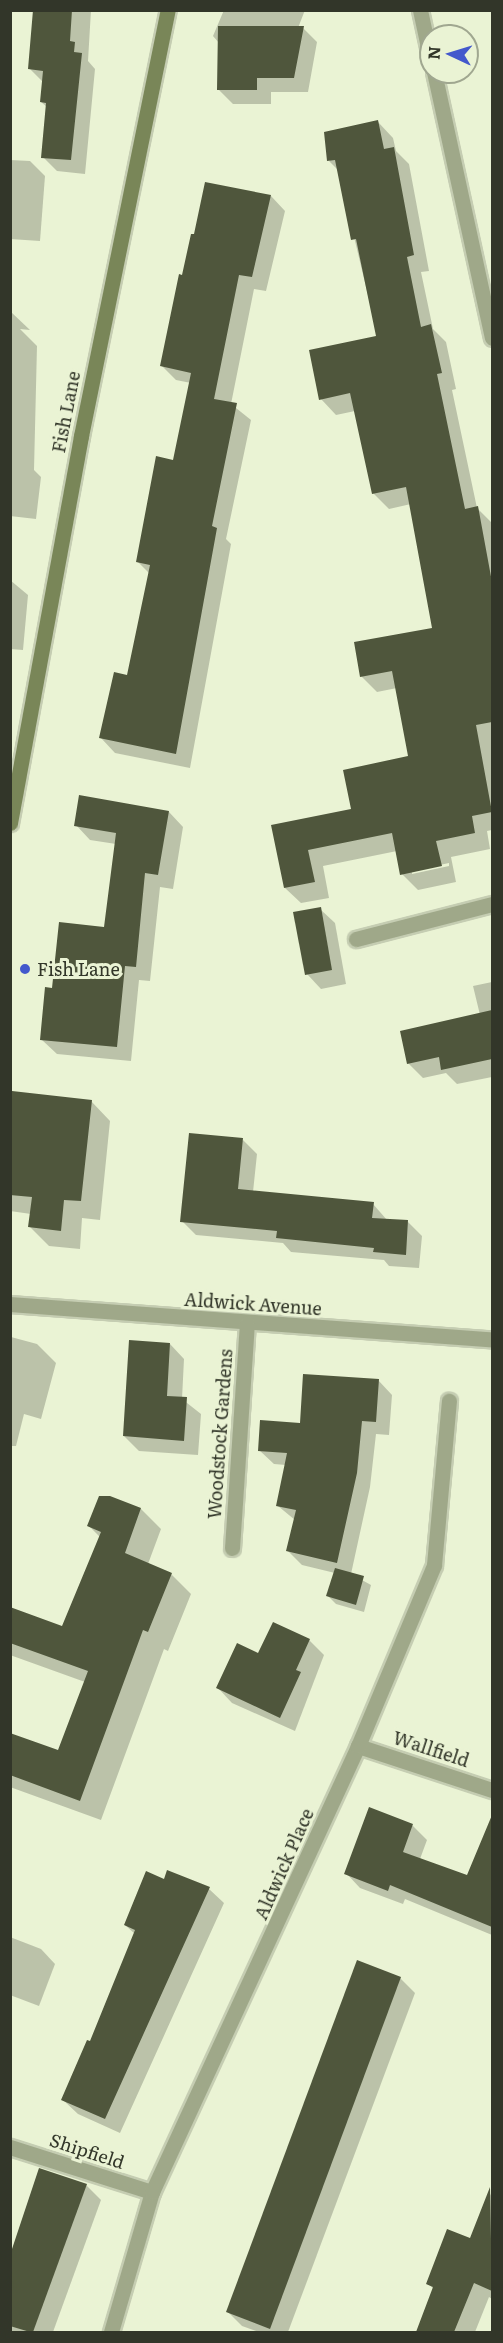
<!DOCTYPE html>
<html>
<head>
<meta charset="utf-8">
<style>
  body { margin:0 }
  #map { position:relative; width:503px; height:2343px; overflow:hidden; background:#eaf3d4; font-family:Literata,serif }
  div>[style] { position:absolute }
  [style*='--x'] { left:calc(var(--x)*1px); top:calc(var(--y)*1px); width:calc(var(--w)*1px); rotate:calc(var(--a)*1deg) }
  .shadow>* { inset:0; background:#0003 }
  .building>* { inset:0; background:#4f563c }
  .roads { filter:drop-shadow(2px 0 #c5cdb2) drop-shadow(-2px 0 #c5cdb2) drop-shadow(0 2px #c5cdb2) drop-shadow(0 -2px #c5cdb2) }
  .lane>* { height:15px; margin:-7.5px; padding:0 7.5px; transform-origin:7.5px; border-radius:7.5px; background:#9fa889 }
  .street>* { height:15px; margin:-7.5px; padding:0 7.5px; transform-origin:7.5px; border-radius:7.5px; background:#9fa889 }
  .secondary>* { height:15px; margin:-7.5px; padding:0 7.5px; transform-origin:7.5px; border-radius:7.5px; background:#798658 }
  .dots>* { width:16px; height:16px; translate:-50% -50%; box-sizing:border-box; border:3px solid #eaf3d4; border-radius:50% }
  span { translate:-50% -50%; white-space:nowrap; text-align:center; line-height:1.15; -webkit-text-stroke:6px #eaf3d4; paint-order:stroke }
  .street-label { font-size:18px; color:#323629 }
  .poi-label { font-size:18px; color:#323629 }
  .left { translate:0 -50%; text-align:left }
  .frame { position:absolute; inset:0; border:12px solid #323629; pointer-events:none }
  .north { position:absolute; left:419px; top:24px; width:60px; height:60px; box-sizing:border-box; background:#eaf3d4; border:2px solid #a0a790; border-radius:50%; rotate:274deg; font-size:16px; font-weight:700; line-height:24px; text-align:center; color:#323629 }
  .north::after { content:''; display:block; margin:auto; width:21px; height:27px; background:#4358cc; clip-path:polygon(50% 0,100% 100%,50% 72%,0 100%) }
</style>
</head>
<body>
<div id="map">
  <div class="shadow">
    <i style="clip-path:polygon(29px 10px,91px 10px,88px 61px,95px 69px,85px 174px,57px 171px,43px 157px,47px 107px,41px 102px,43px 82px,30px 69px,35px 13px)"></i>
    <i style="clip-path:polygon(224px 10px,305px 10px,298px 28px,303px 28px,317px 42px,308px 92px,271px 92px,271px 104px,233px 104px,219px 90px,219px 43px,213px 36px)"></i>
    <i style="clip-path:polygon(evenodd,378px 122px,393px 138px,396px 151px,409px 164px,429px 271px,421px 272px,433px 329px,446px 342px,456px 389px,452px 390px,477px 508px,492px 523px,492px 830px,487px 831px,490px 849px,451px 857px,456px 882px,418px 890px,402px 874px,397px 851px,323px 866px,329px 898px,301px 903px,285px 888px,273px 827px,353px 810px,410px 757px,397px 688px,377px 692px,361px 676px,434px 629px,411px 504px,389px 509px,373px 493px,355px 411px,336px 415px,321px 399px,378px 337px,338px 170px,329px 161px,378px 122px,449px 863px,449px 866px,412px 874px,412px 871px,449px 863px)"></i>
    <i style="clip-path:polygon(10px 160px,30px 161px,45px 176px,40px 241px,10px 239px)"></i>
    <i style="clip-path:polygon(271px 196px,285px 211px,266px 291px,254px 289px,231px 404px,251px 420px,226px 539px,231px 544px,190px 768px,115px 753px,101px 738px,128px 677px,150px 574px,138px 562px,175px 462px,191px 383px,176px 380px,162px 366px,184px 276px)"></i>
    <i style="clip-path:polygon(10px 311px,30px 330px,20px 329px,37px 346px,34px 470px,41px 477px,36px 519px,10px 516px)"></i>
    <i style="clip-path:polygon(10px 580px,28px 595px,23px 650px,10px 649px)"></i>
    <i style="clip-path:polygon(169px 812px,183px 827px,173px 889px,160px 887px,150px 981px,139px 980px,131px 1061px,57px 1054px,42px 1040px,53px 989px,106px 928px,116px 844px,90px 840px,76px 825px)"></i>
    <i style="clip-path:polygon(320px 909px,335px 923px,346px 984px,321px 989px,307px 974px)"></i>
    <i style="clip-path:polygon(492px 982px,492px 1077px,457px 1084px,446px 1073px,423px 1078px,408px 1063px,480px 1015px,473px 986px)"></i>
    <i style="clip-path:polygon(14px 1093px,91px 1101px,110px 1121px,100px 1220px,82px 1218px,80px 1249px,49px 1246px,30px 1227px,31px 1214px,10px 1211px)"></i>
    <i style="clip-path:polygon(243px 1140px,257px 1154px,253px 1192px,373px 1204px,387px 1220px,408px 1222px,422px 1236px,419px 1268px,389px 1266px,384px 1260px,291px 1252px,283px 1243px,196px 1235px,182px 1221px)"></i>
    <i style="clip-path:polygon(11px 1337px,37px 1344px,56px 1363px,41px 1419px,24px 1414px,16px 1446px,10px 1446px)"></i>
    <i style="clip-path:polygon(170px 1344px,184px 1359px,182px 1399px,201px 1414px,198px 1455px,139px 1451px,124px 1436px)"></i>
    <i style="clip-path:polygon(378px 1380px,392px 1395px,389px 1435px,376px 1434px,370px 1487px,351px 1574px,371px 1585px,364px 1612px,336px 1604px,328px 1596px,335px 1573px,302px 1565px,288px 1551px,295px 1520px,278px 1506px,286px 1465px,274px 1464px,259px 1450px)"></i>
    <i style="clip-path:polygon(141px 1509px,161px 1529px,148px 1564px,171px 1574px,191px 1594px,168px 1651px,164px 1649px,101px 1820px,10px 1787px,10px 1735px,59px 1752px,85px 1682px,10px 1655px,10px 1609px,63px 1628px,100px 1537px,89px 1526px)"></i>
    <i style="clip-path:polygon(309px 1640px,324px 1655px,295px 1731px,232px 1703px,218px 1688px,259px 1655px)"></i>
    <i style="clip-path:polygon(370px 1809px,413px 1826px,427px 1840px,420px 1859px,468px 1877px,479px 1848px,492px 1853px,492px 1935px,405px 1899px,403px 1904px,360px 1888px,346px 1873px)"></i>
    <i style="clip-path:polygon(165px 1881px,209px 1889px,224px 1903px,120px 2133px,78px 2114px,63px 2100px,91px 2043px,135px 1934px,125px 1925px)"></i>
    <i style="clip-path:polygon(10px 1937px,41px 1949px,55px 1964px,39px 2006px,10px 1995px)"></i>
    <i style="clip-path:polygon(400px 1978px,415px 1993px,288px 2332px,259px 2332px,242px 2326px,227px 2311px)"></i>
    <i style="clip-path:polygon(86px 2185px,101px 2200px,53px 2332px,10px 2332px,10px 2256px)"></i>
    <i style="clip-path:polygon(492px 2191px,492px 2299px,489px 2297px,475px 2332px,417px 2332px,434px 2289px,428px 2284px,471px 2240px)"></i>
  </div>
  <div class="building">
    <i style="clip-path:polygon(33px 10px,72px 10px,70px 41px,75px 42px,74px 52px,82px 53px,71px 160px,41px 158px,46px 103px,40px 102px,43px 71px,28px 69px)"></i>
    <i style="clip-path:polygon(218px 26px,304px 26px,294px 78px,257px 78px,257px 90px,217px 90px)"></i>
    <i style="clip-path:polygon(378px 120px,384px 149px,394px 147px,414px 255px,407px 257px,421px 327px,431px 324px,442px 373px,437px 374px,465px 509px,478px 506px,492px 582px,492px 722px,476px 725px,492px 812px,472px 816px,475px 833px,436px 841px,442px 866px,400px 875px,392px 833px,308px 850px,315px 882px,284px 888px,271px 825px,351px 809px,343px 770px,408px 756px,392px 671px,360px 677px,354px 642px,432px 628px,406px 487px,372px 494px,350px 393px,319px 400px,309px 350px,376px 336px,356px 239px,351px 240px,335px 160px,327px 161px,324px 132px)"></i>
    <i style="clip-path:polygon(205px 182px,271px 195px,252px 277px,239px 275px,214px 399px,237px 403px,212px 526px,217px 528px,176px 754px,99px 738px,114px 672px,127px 675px,150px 565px,136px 562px,156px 456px,173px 460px,191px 373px,160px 366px,179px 274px,182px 275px,191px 234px,194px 234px)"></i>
    <i style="clip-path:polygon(79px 795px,169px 811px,158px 875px,145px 873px,136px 967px,125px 966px,117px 1047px,40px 1040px,45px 987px,52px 988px,59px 922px,104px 927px,116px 833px,74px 826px)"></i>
    <i style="clip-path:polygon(321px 907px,332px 970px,305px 975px,293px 912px)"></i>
    <i style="clip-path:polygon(492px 1010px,492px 1059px,441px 1070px,439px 1057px,407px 1064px,400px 1031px)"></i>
    <i style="clip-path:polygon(12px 1091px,92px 1100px,81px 1201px,64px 1200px,61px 1231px,28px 1227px,32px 1197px,10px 1195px)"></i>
    <i style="clip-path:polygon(189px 1133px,243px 1138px,238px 1189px,374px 1202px,372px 1218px,408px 1220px,406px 1255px,373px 1252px,374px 1248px,276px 1238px,277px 1231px,180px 1222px)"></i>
    <i style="clip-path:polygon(129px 1340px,170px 1343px,167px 1396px,187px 1397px,184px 1441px,123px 1436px)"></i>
    <i style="clip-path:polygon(303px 1374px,379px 1379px,376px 1422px,362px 1421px,357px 1473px,337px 1563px,286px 1551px,296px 1510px,276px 1506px,287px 1453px,258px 1451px,260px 1420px,300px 1423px)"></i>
    <i style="clip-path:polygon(99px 1496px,110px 1496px,141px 1508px,125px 1553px,172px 1573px,148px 1632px,143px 1630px,80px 1801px,10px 1775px,10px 1733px,58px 1750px,88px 1671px,10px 1643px,10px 1607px,62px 1626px,101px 1532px,87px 1526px)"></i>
    <i style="clip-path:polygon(335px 1568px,364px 1576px,356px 1605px,326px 1596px)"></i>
    <i style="clip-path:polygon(273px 1622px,310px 1639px,296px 1670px,301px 1672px,280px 1718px,216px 1688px,237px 1643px,258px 1653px)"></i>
    <i style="clip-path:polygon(369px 1807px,413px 1824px,403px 1852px,467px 1875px,492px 1815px,492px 1927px,390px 1885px,388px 1891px,344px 1874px)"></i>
    <i style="clip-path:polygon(167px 1870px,210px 1887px,105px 2119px,61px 2100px,87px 2040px,90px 2041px,135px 1930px,124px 1925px,146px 1871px,164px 1879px)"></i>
    <i style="clip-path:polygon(357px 1960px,401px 1977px,270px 2329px,226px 2312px)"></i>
    <i style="clip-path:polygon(39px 2168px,87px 2184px,33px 2332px,30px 2332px,10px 2326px,10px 2255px)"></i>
    <i style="clip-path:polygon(490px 2187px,492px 2291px,474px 2283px,454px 2332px,416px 2332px,433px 2287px,426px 2284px,447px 2229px,470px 2238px)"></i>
  </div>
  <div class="roads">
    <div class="lane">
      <i style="--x:356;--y:939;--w:140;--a:-14.4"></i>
    </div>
    <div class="street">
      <i style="--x:420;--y:10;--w:52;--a:77.8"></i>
      <i style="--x:434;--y:72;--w:272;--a:77.7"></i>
      <i style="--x:10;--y:1304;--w:483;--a:4.2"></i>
      <i style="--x:232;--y:1548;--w:225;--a:-86.2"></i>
      <i style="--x:358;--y:1746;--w:141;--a:18.2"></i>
      <i style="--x:10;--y:2147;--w:149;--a:17.6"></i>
      <i style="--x:111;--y:2332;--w:146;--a:-73.7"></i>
      <i style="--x:152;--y:2192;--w:491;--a:-65.2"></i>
      <i style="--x:358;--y:1746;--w:196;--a:-67.2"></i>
      <i style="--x:434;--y:1565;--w:165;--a:-84.8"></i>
    </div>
    <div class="secondary">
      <i style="--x:10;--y:823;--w:393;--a:-79.6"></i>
      <i style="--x:81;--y:436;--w:435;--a:-78.5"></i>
    </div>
  </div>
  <div class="dots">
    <i style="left:25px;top:969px;background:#4358cc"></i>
  </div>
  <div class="street-label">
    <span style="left:66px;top:412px;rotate:-79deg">Fish Lane</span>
    <span style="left:253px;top:1304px;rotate:4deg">Aldwick Avenue</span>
    <span style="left:220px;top:1434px;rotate:-86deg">Woodstock Gardens</span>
    <span style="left:431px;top:1749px;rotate:18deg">Wallfield</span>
    <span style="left:284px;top:1864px;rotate:-66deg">Aldwick Place</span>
    <span style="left:87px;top:2151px;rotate:18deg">Shipfield</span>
  </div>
  <div class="poi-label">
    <span class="left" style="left:37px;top:969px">Fish Lane</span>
  </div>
  <div class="frame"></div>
  <div class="north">N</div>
</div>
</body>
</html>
